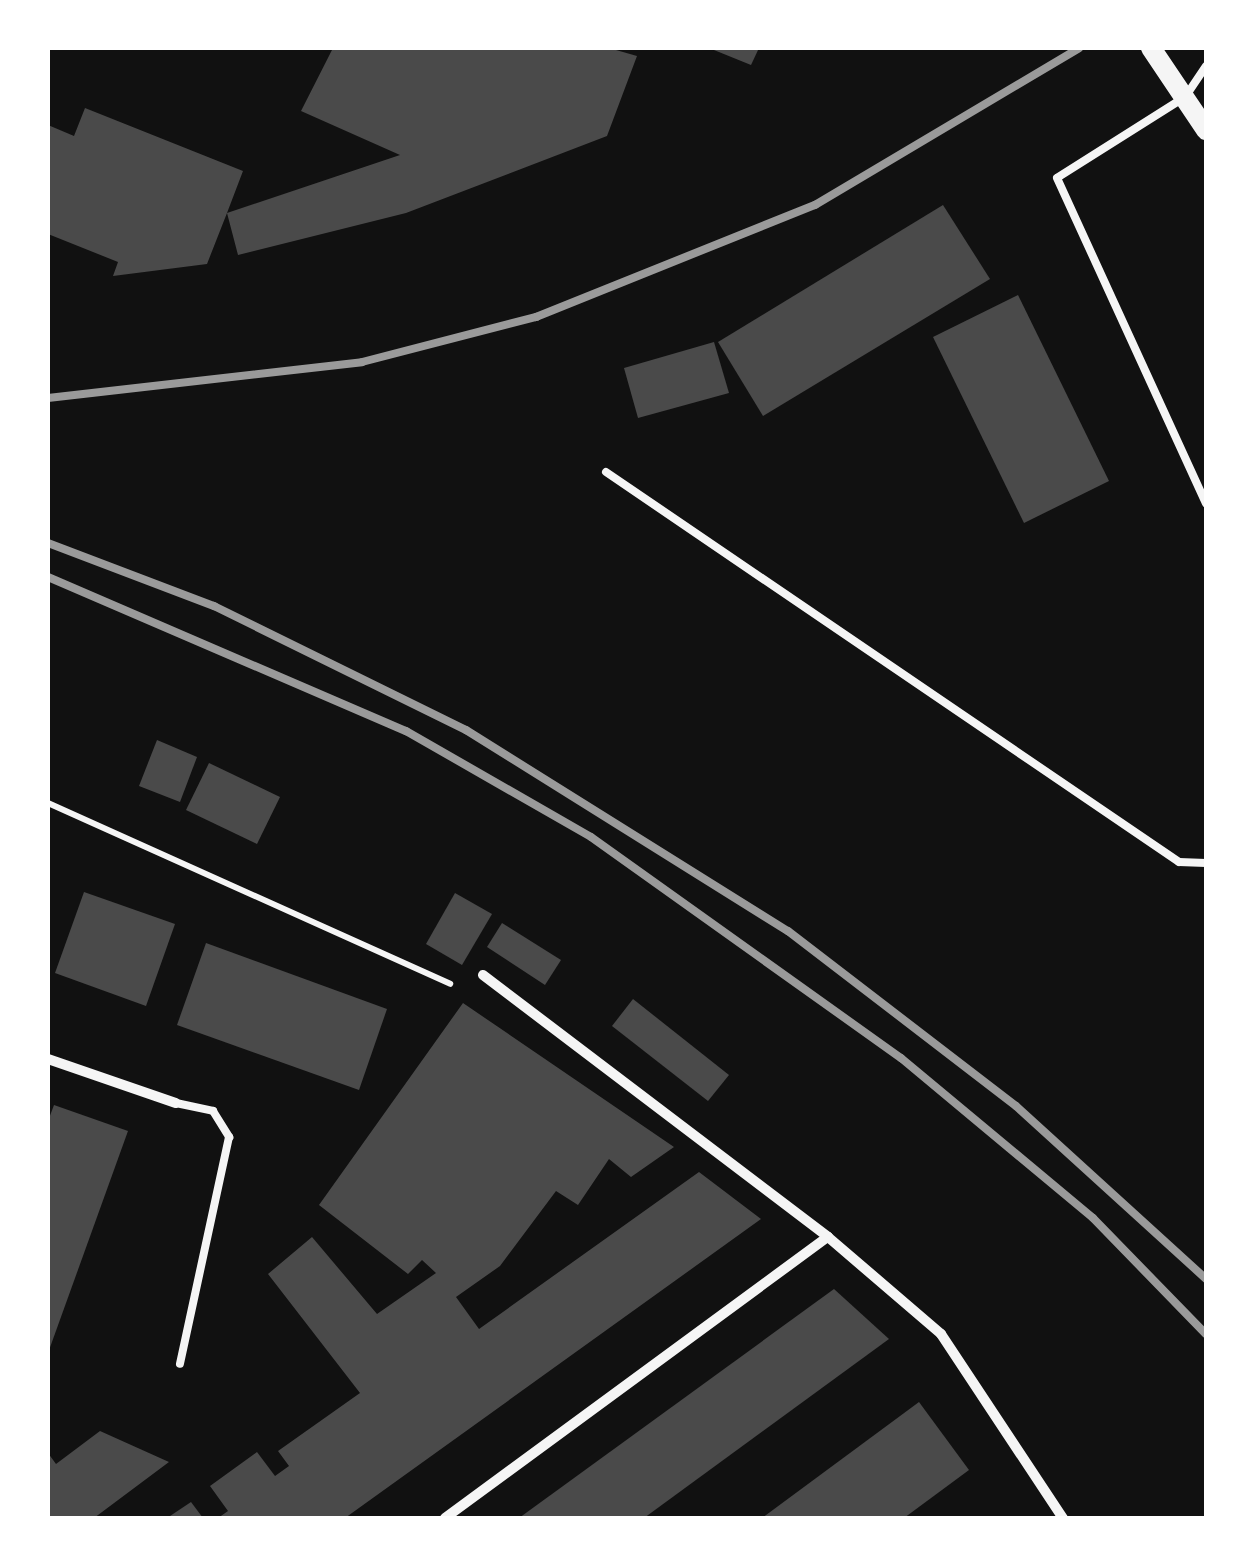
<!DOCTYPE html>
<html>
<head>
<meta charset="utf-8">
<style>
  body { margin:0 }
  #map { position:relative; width:1254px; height:1566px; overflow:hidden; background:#111; font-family:Mulish,sans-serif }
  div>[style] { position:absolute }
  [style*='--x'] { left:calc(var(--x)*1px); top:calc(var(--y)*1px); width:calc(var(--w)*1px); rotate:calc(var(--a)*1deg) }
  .building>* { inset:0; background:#4a4a4a }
  .path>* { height:6px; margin:-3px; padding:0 3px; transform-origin:3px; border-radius:3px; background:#f5f5f5 }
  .service>* { height:8px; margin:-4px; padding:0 4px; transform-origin:4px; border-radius:4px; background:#f5f5f5 }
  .minor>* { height:10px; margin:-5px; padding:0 5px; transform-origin:5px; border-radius:5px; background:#f5f5f5 }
  .secondary>* { height:20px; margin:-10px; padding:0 10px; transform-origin:10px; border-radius:10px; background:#f5f5f5 }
  .rail>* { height:8px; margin:-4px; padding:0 4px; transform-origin:4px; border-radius:4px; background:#9a9a9a }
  span { translate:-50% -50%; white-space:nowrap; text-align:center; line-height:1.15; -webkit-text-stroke:8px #fff; paint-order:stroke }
  .frame { position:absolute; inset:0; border:50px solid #fff; pointer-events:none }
</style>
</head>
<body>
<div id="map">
  <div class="building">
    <i style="clip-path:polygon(333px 48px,609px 48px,637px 56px,607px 136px,406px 213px,238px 255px,227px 213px,207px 264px,113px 276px,118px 262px,48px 234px,48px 125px,74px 136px,85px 108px,243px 171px,227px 213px,400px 155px,301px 111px)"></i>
    <i style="clip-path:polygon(709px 48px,759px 48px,751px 65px)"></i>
    <i style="clip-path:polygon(943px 205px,990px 279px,763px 416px,718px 342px)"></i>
    <i style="clip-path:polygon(1018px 295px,1109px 481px,1024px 523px,933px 337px)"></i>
    <i style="clip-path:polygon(714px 342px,729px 393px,638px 418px,624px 368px)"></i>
    <i style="clip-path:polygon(157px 740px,197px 757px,180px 802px,139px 786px)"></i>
    <i style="clip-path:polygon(209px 763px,280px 797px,257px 844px,186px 810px)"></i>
    <i style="clip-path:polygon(84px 892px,175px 924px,146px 1006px,55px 973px)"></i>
    <i style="clip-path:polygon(455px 893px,492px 914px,462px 965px,426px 944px)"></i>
    <i style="clip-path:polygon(502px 923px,561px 960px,545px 985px,487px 947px)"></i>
    <i style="clip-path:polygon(206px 943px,387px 1009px,359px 1090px,177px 1025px)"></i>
    <i style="clip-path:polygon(633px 999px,729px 1075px,708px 1101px,612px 1026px)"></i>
    <i style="clip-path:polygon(463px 1003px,674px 1147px,631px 1177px,609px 1159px,578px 1205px,556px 1191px,500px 1266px,456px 1297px,479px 1329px,699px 1172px,761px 1219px,345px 1518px,218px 1518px,228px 1511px,210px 1486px,257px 1452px,275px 1476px,289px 1466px,278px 1451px,360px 1393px,268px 1274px,312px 1237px,377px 1314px,436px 1273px,422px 1260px,408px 1274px,319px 1205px)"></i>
    <i style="clip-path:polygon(54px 1105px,128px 1131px,48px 1353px,48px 1121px)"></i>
    <i style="clip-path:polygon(834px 1289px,889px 1339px,644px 1518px,519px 1518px)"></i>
    <i style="clip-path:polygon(919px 1402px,969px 1470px,904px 1518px,762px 1518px)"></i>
    <i style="clip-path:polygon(100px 1431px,169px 1462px,94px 1518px,48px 1518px,48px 1453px,56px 1464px)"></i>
    <i style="clip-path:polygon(191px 1502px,203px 1518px,167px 1518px)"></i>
  </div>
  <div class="path">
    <i style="--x:48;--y:803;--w:441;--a:24.2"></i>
  </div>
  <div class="service">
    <i style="--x:1206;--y:66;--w:37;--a:124"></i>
    <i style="--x:1185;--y:97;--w:151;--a:147.7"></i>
    <i style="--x:1057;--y:178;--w:358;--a:65.4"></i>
    <i style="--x:606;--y:472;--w:693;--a:34.24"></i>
    <i style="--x:1179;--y:862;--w:27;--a:2"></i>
    <i style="--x:176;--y:1103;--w:38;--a:12"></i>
    <i style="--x:213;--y:1111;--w:31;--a:58"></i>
    <i style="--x:229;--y:1137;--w:232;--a:102.2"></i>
  </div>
  <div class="minor">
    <i style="--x:483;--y:975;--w:433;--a:37.2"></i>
    <i style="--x:828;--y:1237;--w:149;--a:40.6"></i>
    <i style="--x:941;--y:1334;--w:221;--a:56.5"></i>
    <i style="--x:48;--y:1059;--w:135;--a:19"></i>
    <i style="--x:445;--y:1518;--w:475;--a:-36.3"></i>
  </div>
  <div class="secondary">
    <i style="--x:1151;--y:48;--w:99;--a:56.1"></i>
  </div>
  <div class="rail">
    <i style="--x:48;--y:398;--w:316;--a:-6.5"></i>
    <i style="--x:362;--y:362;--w:180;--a:-14.5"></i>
    <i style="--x:536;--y:317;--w:301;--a:-21.9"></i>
    <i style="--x:815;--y:205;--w:307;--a:-30.7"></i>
    <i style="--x:48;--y:543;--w:178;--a:20.8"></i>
    <i style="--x:214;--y:606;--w:281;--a:26.2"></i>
    <i style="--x:466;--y:730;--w:380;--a:32"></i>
    <i style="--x:788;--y:931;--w:287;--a:37.5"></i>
    <i style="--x:1016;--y:1106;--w:257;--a:42.3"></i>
    <i style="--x:48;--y:577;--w:390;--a:23.3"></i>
    <i style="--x:406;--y:731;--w:213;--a:29.8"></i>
    <i style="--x:591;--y:837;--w:381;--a:35.5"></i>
    <i style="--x:901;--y:1058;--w:250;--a:39.8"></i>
    <i style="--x:1093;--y:1218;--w:162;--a:45.8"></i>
  </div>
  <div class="frame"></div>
</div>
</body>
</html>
